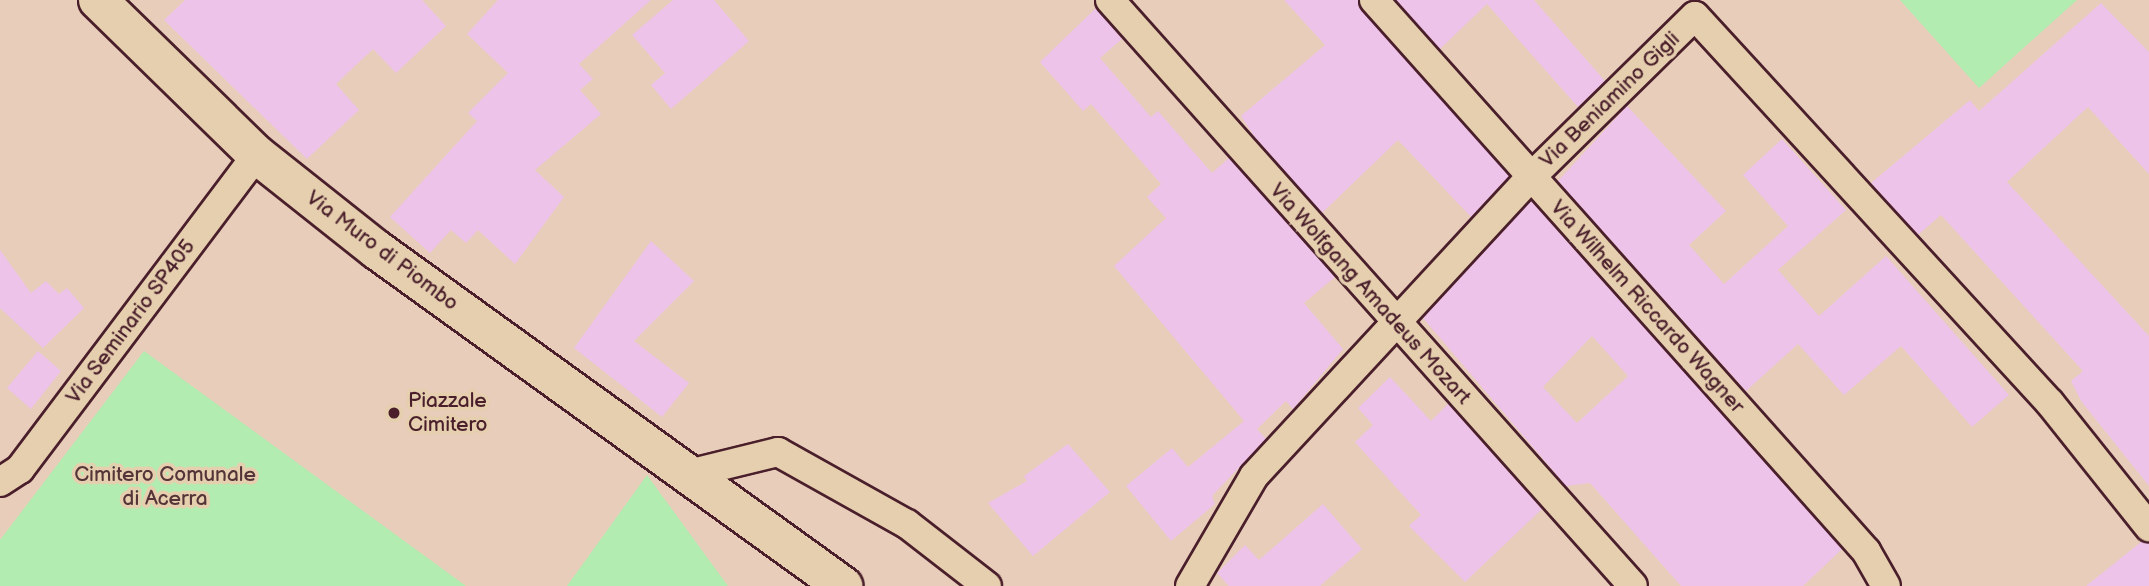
<!DOCTYPE html>
<html>
<head>
<meta charset="utf-8">
<style>
  body { margin:0 }
  #map { position:relative; width:2149px; height:586px; overflow:hidden; background:#e7cdba; font-family:"Balsamiq Sans",sans-serif }
  div>[style] { position:absolute }
  [style*='--x'] { left:calc(var(--x)*1px); top:calc(var(--y)*1px); width:calc(var(--w)*1px); rotate:calc(var(--a)*1deg) }
  .green>* { inset:0; background:#b2ecb1 }
  .building>* { inset:0; background:#eec3e9 }
  .roads { filter:drop-shadow(2px 0 #4a1f2b) drop-shadow(-2px 0 #4a1f2b) drop-shadow(0 2px #4a1f2b) drop-shadow(0 -2px #4a1f2b) }
  .street>* { height:28px; margin:-14px; padding:0 14px; transform-origin:14px; border-radius:14px; background:#e5cfae }
  .secondary>* { height:38px; margin:-19px; padding:0 19px; transform-origin:19px; border-radius:19px; background:#e5cfae }
  .dots>* { width:19px; height:19px; translate:-50% -50%; box-sizing:border-box; border:4px solid #e5cfae; border-radius:50% }
  span { translate:-50% -50%; white-space:nowrap; text-align:center; line-height:1.15; -webkit-text-stroke:7px #e5cfae; paint-order:stroke }
  .street-label { font-size:21px; color:#4a1f2b }
  .poi-label { font-size:21px; color:#4a1f2b }
  .left { translate:0 -50%; text-align:left }
  .park-label { font-size:21px; color:#543438 }
</style>
</head>
<body>
<div id="map">
  <div class="green">
    <i style="clip-path:polygon(1900px 0,2077px 0,1979px 88px)"></i>
    <i style="clip-path:polygon(144px 351px,466px 586px,0 586px,0 540px)"></i>
    <i style="clip-path:polygon(647px 475px,728px 586px,567px 586px)"></i>
  </div>
  <div class="building">
    <i style="clip-path:polygon(185px 0,422px 0,446px 26px,396px 73px,373px 49px,336px 84px,359px 110px,307px 159px,164px 20px)"></i>
    <i style="clip-path:polygon(498px 0,651px 0,579px 64px,593px 79px,580px 90px,601px 114px,535px 170px,564px 197px,515px 264px,478px 230px,466px 243px,451px 230px,430px 253px,390px 217px,477px 121px,468px 113px,508px 73px,467px 34px)"></i>
    <i style="clip-path:polygon(673px 0,714px 0,749px 41px,671px 109px,651px 85px,665px 73px,632px 35px)"></i>
    <i style="clip-path:polygon(1284px 0,1358px 0,1509px 176px,1471px 217px,1398px 140px,1322px 213px,1254px 136px,1241px 116px,1325px 45px)"></i>
    <i style="clip-path:polygon(1396px 0,1534px 0,1605px 81px,1578px 107px,1487px 4px,1440px 49px)"></i>
    <i style="clip-path:polygon(2101px 3px,2149px 52px,2149px 174px,2088px 107px,2007px 182px,2149px 336px,2149px 486px,2081px 401px,2071px 381px,2083px 371px,1941px 215px,1918px 235px,1871px 183px,1970px 100px,1979px 111px)"></i>
    <i style="clip-path:polygon(1096px 8px,1122px 39px,1100px 58px,1151px 117px,1158px 111px,1212px 173px,1229px 158px,1335px 277px,1304px 303px,1343px 349px,1293px 409px,1286px 401px,1257px 429px,1266px 439px,1212px 496px,1215px 504px,1171px 541px,1126px 486px,1172px 448px,1188px 467px,1244px 421px,1114px 266px,1166px 218px,1147px 197px,1161px 184px,1091px 104px,1083px 111px,1040px 62px)"></i>
    <i style="clip-path:polygon(1627px 106px,1726px 211px,1689px 245px,1724px 284px,1788px 226px,1743px 175px,1782px 139px,1846px 210px,1778px 270px,1819px 316px,1886px 256px,2009px 395px,1972px 427px,1901px 346px,1844px 395px,1798px 344px,1746px 391px,1558px 181px)"></i>
    <i style="clip-path:polygon(evenodd,1531px 201px,1842px 549px,1803px 586px,1681px 586px,1590px 483px,1566px 486px,1423px 318px,1531px 201px,1592px 336px,1628px 376px,1577px 423px,1543px 387px,1592px 336px)"></i>
    <i style="clip-path:polygon(651px 241px,694px 281px,634px 341px,689px 383px,662px 417px,574px 348px)"></i>
    <i style="clip-path:polygon(0 250px,31px 293px,46px 281px,59px 294px,67px 288px,84px 308px,43px 348px,0 308px)"></i>
    <i style="clip-path:polygon(38px 351px,61px 371px,31px 409px,7px 388px)"></i>
    <i style="clip-path:polygon(1390px 377px,1431px 421px,1448px 404px,1542px 509px,1465px 582px,1409px 526px,1421px 515px,1355px 442px,1373px 425px,1358px 408px)"></i>
    <i style="clip-path:polygon(1068px 444px,1110px 492px,1033px 556px,988px 503px,1027px 481px,1024px 476px)"></i>
    <i style="clip-path:polygon(1323px 504px,1362px 549px,1320px 586px,1229px 586px,1217px 573px,1245px 545px,1259px 560px)"></i>
    <i style="clip-path:polygon(2141px 542px,2149px 543px,2149px 586px,2086px 586px)"></i>
  </div>
  <div class="roads">
    <div class="street">
      <i style="--x:1110;--y:0;--w:785;--a:48.25"></i>
      <i style="--x:1374;--y:0;--w:739;--a:48.24"></i>
      <i style="--x:1866;--y:551;--w:40;--a:60.3"></i>
      <i style="--x:688;--y:474;--w:93;--a:-13.7"></i>
      <i style="--x:778;--y:452;--w:148;--a:29.2"></i>
      <i style="--x:907;--y:524;--w:101;--a:37.8"></i>
      <i style="--x:0;--y:482;--w:24;--a:-33"></i>
      <i style="--x:20;--y:469;--w:393;--a:-53"></i>
      <i style="--x:1190;--y:586;--w:127;--a:-59.8"></i>
      <i style="--x:1254;--y:476;--w:406;--a:-47.2"></i>
      <i style="--x:1530;--y:178;--w:231;--a:-44.5"></i>
      <i style="--x:1695;--y:16;--w:525;--a:47.47"></i>
      <i style="--x:2050;--y:403;--w:159;--a:51.4"></i>
    </div>
    <div class="secondary">
      <i style="--x:98;--y:0;--w:222;--a:44.3"></i>
      <i style="--x:257;--y:155;--w:153;--a:38.4"></i>
      <i style="--x:377;--y:250;--w:575;--a:35.79"></i>
    </div>
  </div>
  <div class="dots">
    <i style="left:394px;top:413px;background:#4a1f2b"></i>
  </div>
  <div class="street-label">
    <span style="left:1610px;top:100px;rotate:-44deg">Via Beniamino Gigli</span>
    <span style="left:382px;top:251px;rotate:37deg">Via Muro di Piombo</span>
    <span style="left:1370px;top:294px;rotate:48deg">Via Wolfgang Amadeus Mozart</span>
    <span style="left:1647px;top:307px;rotate:48deg">Via Wilhelm Riccardo Wagner</span>
    <span style="left:131px;top:322px;rotate:-53deg">Via Seminario SP405</span>
  </div>
  <div class="poi-label">
    <span class="left" style="left:408px;top:413px">Piazzale<br>Cimitero</span>
  </div>
  <div class="park-label">
    <span style="left:165px;top:487px">Cimitero Comunale<br>di Acerra</span>
  </div>
</div>
</body>
</html>
